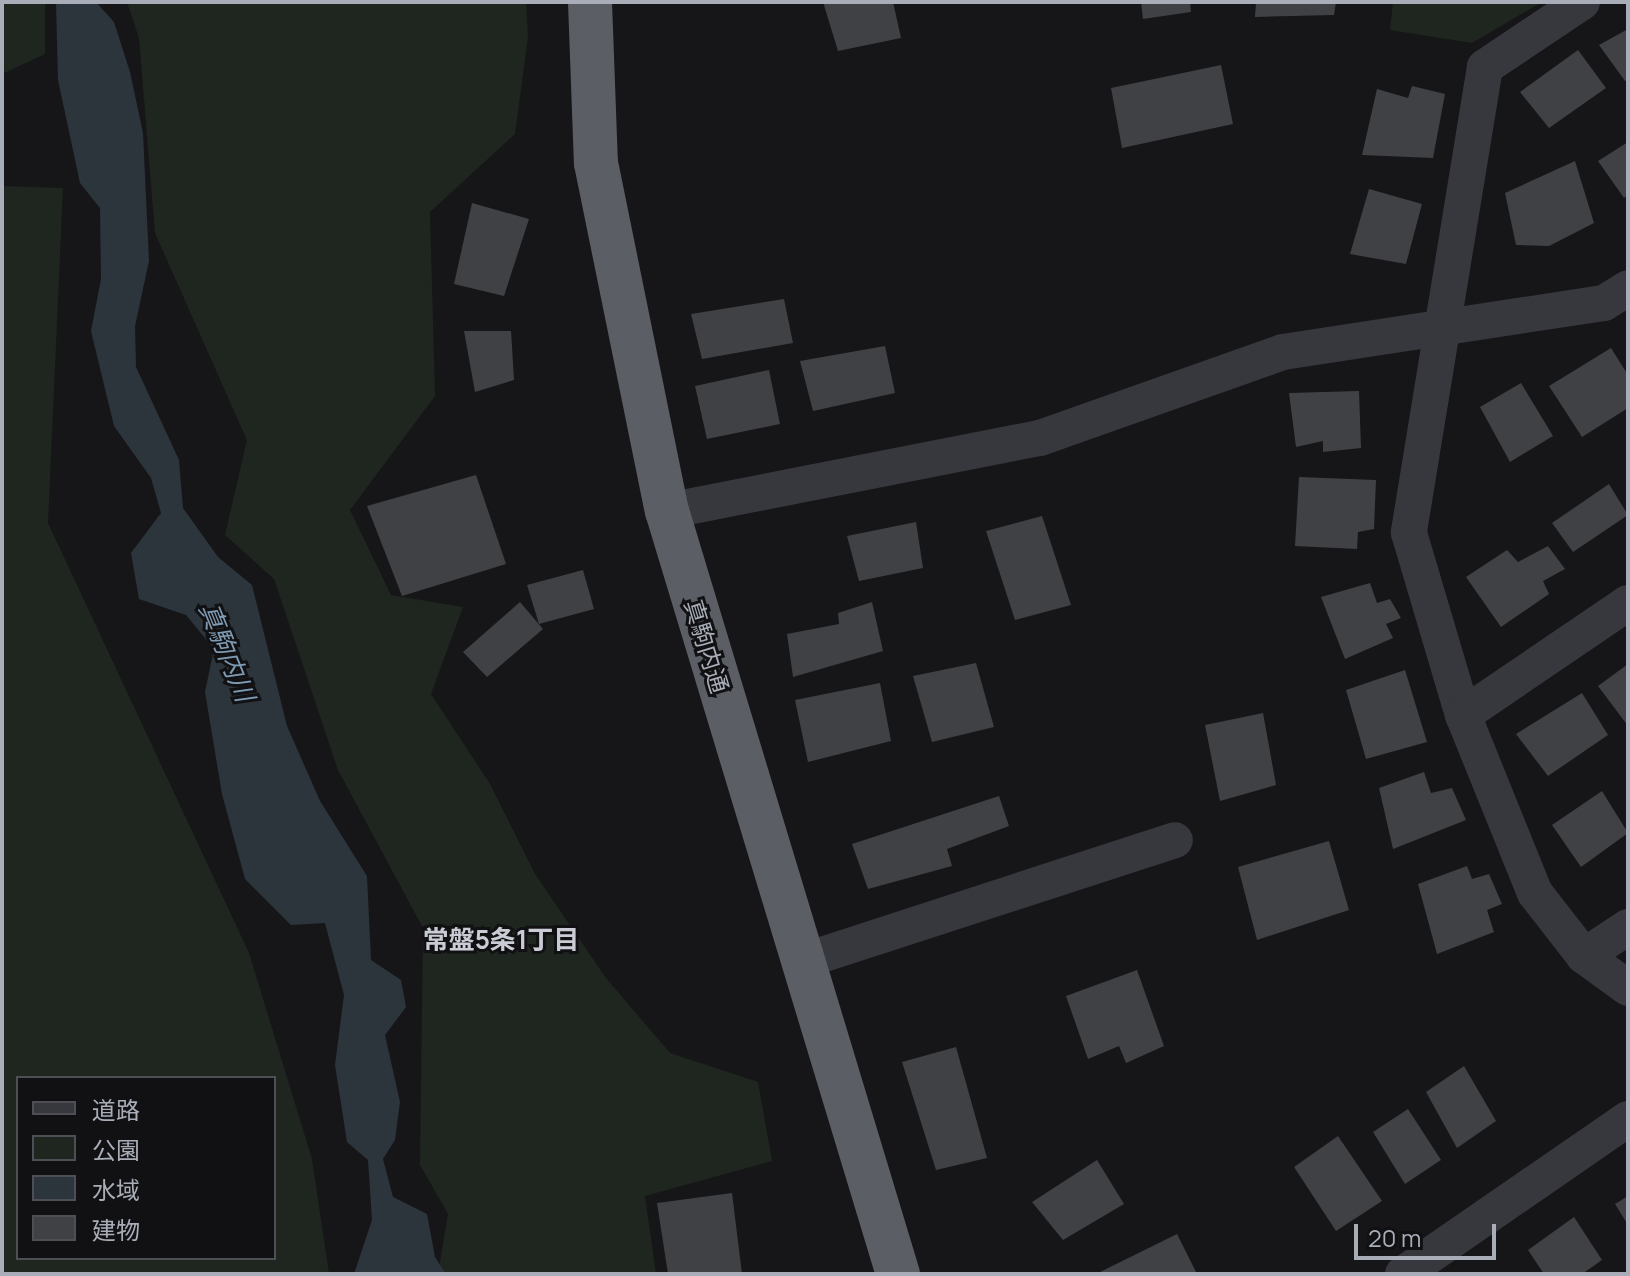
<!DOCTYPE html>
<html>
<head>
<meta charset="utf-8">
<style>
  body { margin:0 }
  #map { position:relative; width:1630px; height:1276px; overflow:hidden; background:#161618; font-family:Manrope,"Noto Sans JP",sans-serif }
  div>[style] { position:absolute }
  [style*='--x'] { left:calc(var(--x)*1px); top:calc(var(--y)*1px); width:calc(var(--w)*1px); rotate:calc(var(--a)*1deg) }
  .green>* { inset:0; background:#1e261f }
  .water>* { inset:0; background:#2c353c }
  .building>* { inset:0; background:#404145 }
  .minor>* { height:36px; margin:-18px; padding:0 18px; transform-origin:18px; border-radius:18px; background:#37383d }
  .trunk>* { height:44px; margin:-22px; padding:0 22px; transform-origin:22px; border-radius:22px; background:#5b5e65 }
  span { translate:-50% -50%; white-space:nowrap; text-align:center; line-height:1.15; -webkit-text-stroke:6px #111113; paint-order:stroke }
  .street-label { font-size:24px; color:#a8adb8 }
  .water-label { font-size:26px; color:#7f9bb3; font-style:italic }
  .neighbourhood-label { font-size:26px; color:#c9ccd4; font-weight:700 }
  .frame { position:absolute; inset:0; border:4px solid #a8adb8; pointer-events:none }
  .legend { position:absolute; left:16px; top:1076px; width:260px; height:184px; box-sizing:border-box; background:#111113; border:2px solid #4d4f55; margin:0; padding:10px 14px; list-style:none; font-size:24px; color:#a8adb8 }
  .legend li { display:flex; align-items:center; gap:16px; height:40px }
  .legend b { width:40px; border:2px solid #4d4f55 }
  .scale { position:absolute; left:1354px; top:1224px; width:142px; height:36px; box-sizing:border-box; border:4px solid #a8adb8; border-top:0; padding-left:10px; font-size:24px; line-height:28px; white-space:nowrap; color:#a8adb8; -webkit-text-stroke:6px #111113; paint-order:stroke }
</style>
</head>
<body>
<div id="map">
  <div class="green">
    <i style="clip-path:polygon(2px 2px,45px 2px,45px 54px,2px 74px)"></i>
    <i style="clip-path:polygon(127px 2px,526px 2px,528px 37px,515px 134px,430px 212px,435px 396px,350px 510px,391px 595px,463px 607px,431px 694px,490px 784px,535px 874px,606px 978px,670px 1053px,758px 1082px,772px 1161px,645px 1196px,656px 1274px,438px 1274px,448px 1214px,420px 1165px,423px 928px,338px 770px,274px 579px,225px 535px,247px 440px,155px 233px,139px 38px)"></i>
    <i style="clip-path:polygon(1393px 2px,1542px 2px,1472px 43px,1390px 30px)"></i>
    <i style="clip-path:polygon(evenodd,2px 186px,63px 188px,48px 523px,249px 953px,312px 1159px,329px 1274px,2px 1274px,2px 186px,274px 1078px,274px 1258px,18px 1258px,18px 1078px,274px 1078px)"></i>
  </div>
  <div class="water">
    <i style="clip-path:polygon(56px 2px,96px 2px,114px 22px,130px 72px,143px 133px,149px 261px,135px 326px,136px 367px,179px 460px,183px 508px,218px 557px,252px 585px,287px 726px,320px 801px,367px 876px,371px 960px,401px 980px,406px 1007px,385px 1035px,400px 1102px,395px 1140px,383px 1159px,393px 1197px,427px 1214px,435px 1257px,446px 1274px,354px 1274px,372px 1220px,368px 1160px,347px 1142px,335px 1065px,344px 995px,325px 923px,291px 925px,245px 879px,222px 794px,205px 692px,214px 649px,186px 615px,139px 599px,131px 553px,161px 513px,151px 478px,114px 426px,91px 331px,101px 279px,100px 208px,80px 183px,58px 80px)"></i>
  </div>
  <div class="building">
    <i style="clip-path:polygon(823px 2px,893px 2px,901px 38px,838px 51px)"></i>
    <i style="clip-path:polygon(1141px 2px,1190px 2px,1191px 12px,1143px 19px)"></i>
    <i style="clip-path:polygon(1256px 2px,1336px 2px,1334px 15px,1255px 17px)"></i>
    <i style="clip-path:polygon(1628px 29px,1628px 80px,1625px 81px,1599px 45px)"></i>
    <i style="clip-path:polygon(1578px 50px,1606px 88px,1549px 128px,1520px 92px)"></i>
    <i style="clip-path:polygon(1221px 65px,1233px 124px,1122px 148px,1111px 88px)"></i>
    <i style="clip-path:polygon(1412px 86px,1445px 94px,1433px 158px,1362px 155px,1377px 89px,1408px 98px)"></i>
    <i style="clip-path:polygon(1628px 142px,1628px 195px,1624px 198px,1598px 161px)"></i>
    <i style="clip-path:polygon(1575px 161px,1594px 223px,1549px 246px,1516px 245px,1505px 193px)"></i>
    <i style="clip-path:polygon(1369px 189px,1422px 204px,1406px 264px,1350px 254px)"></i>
    <i style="clip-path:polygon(472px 203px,529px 219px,504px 296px,454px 284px)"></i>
    <i style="clip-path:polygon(784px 299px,793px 343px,702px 359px,691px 314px)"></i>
    <i style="clip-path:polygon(464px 331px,511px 331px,514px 380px,475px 392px)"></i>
    <i style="clip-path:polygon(885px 346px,895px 393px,813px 411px,800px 361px)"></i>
    <i style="clip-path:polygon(1611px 348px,1628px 375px,1628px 408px,1582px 437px,1549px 386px)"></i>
    <i style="clip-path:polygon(769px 370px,780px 424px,707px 439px,695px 386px)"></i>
    <i style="clip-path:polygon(1521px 383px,1553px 436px,1510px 462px,1480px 407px)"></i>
    <i style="clip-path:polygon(1359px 391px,1361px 448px,1323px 452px,1323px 441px,1296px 447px,1289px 393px)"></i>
    <i style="clip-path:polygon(476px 475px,506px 564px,402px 596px,367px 506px)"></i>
    <i style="clip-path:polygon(1299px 477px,1376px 480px,1374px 529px,1358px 532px,1357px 549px,1295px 546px)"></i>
    <i style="clip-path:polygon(1609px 484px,1628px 515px,1573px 552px,1552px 523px)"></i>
    <i style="clip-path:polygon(1042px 516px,1071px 605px,1015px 620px,986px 531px)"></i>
    <i style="clip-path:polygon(916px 522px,923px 568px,859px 581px,847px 536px)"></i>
    <i style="clip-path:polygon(1548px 546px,1565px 569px,1543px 581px,1549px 594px,1501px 627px,1466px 577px,1507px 550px,1518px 562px)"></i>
    <i style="clip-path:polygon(583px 570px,594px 609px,539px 624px,527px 585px)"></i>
    <i style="clip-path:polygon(1370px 583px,1377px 603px,1390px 599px,1401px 618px,1386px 624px,1393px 638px,1345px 659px,1321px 597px)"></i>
    <i style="clip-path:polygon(520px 602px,543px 629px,487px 677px,463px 652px)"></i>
    <i style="clip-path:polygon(872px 602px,883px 651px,793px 677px,787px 634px,839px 624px,838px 613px)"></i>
    <i style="clip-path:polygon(976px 663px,994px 727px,932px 742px,913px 676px)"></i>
    <i style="clip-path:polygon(1628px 664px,1628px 726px,1598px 686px)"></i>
    <i style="clip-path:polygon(1405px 670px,1427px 742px,1366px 759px,1346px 690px)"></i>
    <i style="clip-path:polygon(880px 683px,891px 741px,808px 762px,795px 700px)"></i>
    <i style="clip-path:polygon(1582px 693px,1608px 735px,1548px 776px,1516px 734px)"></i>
    <i style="clip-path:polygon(1263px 713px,1276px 785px,1220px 801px,1205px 725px)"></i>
    <i style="clip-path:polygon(1424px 772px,1431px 793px,1452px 788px,1466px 820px,1393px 849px,1379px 788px)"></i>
    <i style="clip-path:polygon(1602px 791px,1628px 833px,1581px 867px,1552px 825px)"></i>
    <i style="clip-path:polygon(999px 796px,1009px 826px,947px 849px,952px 866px,868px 889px,852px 844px)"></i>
    <i style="clip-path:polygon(1329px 841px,1349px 910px,1257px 940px,1238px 867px)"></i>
    <i style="clip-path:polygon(1467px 866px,1472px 879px,1489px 874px,1502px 904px,1487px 910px,1494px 932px,1437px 954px,1418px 884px)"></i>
    <i style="clip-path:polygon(1137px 970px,1164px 1046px,1126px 1063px,1119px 1046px,1088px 1059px,1066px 996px)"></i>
    <i style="clip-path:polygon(956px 1047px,987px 1158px,936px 1170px,902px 1062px)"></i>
    <i style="clip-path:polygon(1464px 1066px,1496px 1121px,1457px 1148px,1426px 1092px)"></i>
    <i style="clip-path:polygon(1408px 1109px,1441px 1160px,1405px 1184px,1373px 1132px)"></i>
    <i style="clip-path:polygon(1338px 1136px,1382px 1201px,1336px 1231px,1294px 1167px)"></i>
    <i style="clip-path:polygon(1097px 1160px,1124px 1204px,1063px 1240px,1032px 1202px)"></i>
    <i style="clip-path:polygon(732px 1193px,742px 1274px,668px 1274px,657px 1203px)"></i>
    <i style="clip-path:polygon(1628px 1196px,1628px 1225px,1615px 1204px)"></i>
    <i style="clip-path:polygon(1574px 1217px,1602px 1260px,1582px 1274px,1544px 1274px,1528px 1250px)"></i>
    <i style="clip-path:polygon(1177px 1234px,1197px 1274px,1096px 1274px)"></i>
  </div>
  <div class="minor">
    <i style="--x:1582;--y:2;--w:117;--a:146.2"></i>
    <i style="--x:1485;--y:67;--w:472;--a:99.3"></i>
    <i style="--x:1409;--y:533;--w:190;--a:73.5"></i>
    <i style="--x:1463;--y:715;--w:192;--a:68"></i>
    <i style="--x:1535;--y:893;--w:80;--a:52.1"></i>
    <i style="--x:1584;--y:956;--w:54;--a:36"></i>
    <i style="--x:667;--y:511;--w:380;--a:-11.1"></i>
    <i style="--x:1040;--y:438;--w:258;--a:-19.5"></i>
    <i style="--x:1283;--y:352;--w:325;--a:-8.7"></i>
    <i style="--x:1604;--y:303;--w:28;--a:-32"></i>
    <i style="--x:1463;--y:715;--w:199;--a:-34.2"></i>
    <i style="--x:1584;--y:956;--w:53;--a:-33.4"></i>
    <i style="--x:803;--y:961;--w:391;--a:-18"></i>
    <i style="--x:1403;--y:1274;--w:273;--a:-34.6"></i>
  </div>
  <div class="trunk">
    <i style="--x:590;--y:2;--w:161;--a:87.9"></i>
    <i style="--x:596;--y:163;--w:355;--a:78.5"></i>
    <i style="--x:667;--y:511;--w:797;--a:73.16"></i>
  </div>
  <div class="street-label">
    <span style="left:707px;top:646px;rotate:73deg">真駒内通</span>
  </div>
  <div class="water-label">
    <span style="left:227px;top:652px;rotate:68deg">真駒内川</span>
  </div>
  <div class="neighbourhood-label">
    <span style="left:501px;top:940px">常盤5条1丁目</span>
  </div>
  <div class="frame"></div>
  <ul class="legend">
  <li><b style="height:10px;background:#37383d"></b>道路</li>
  <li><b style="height:22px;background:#1e261f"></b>公園</li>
  <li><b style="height:22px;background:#2c353c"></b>水域</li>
  <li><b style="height:22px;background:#404145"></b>建物</li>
  </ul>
  <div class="scale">20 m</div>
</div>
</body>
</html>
